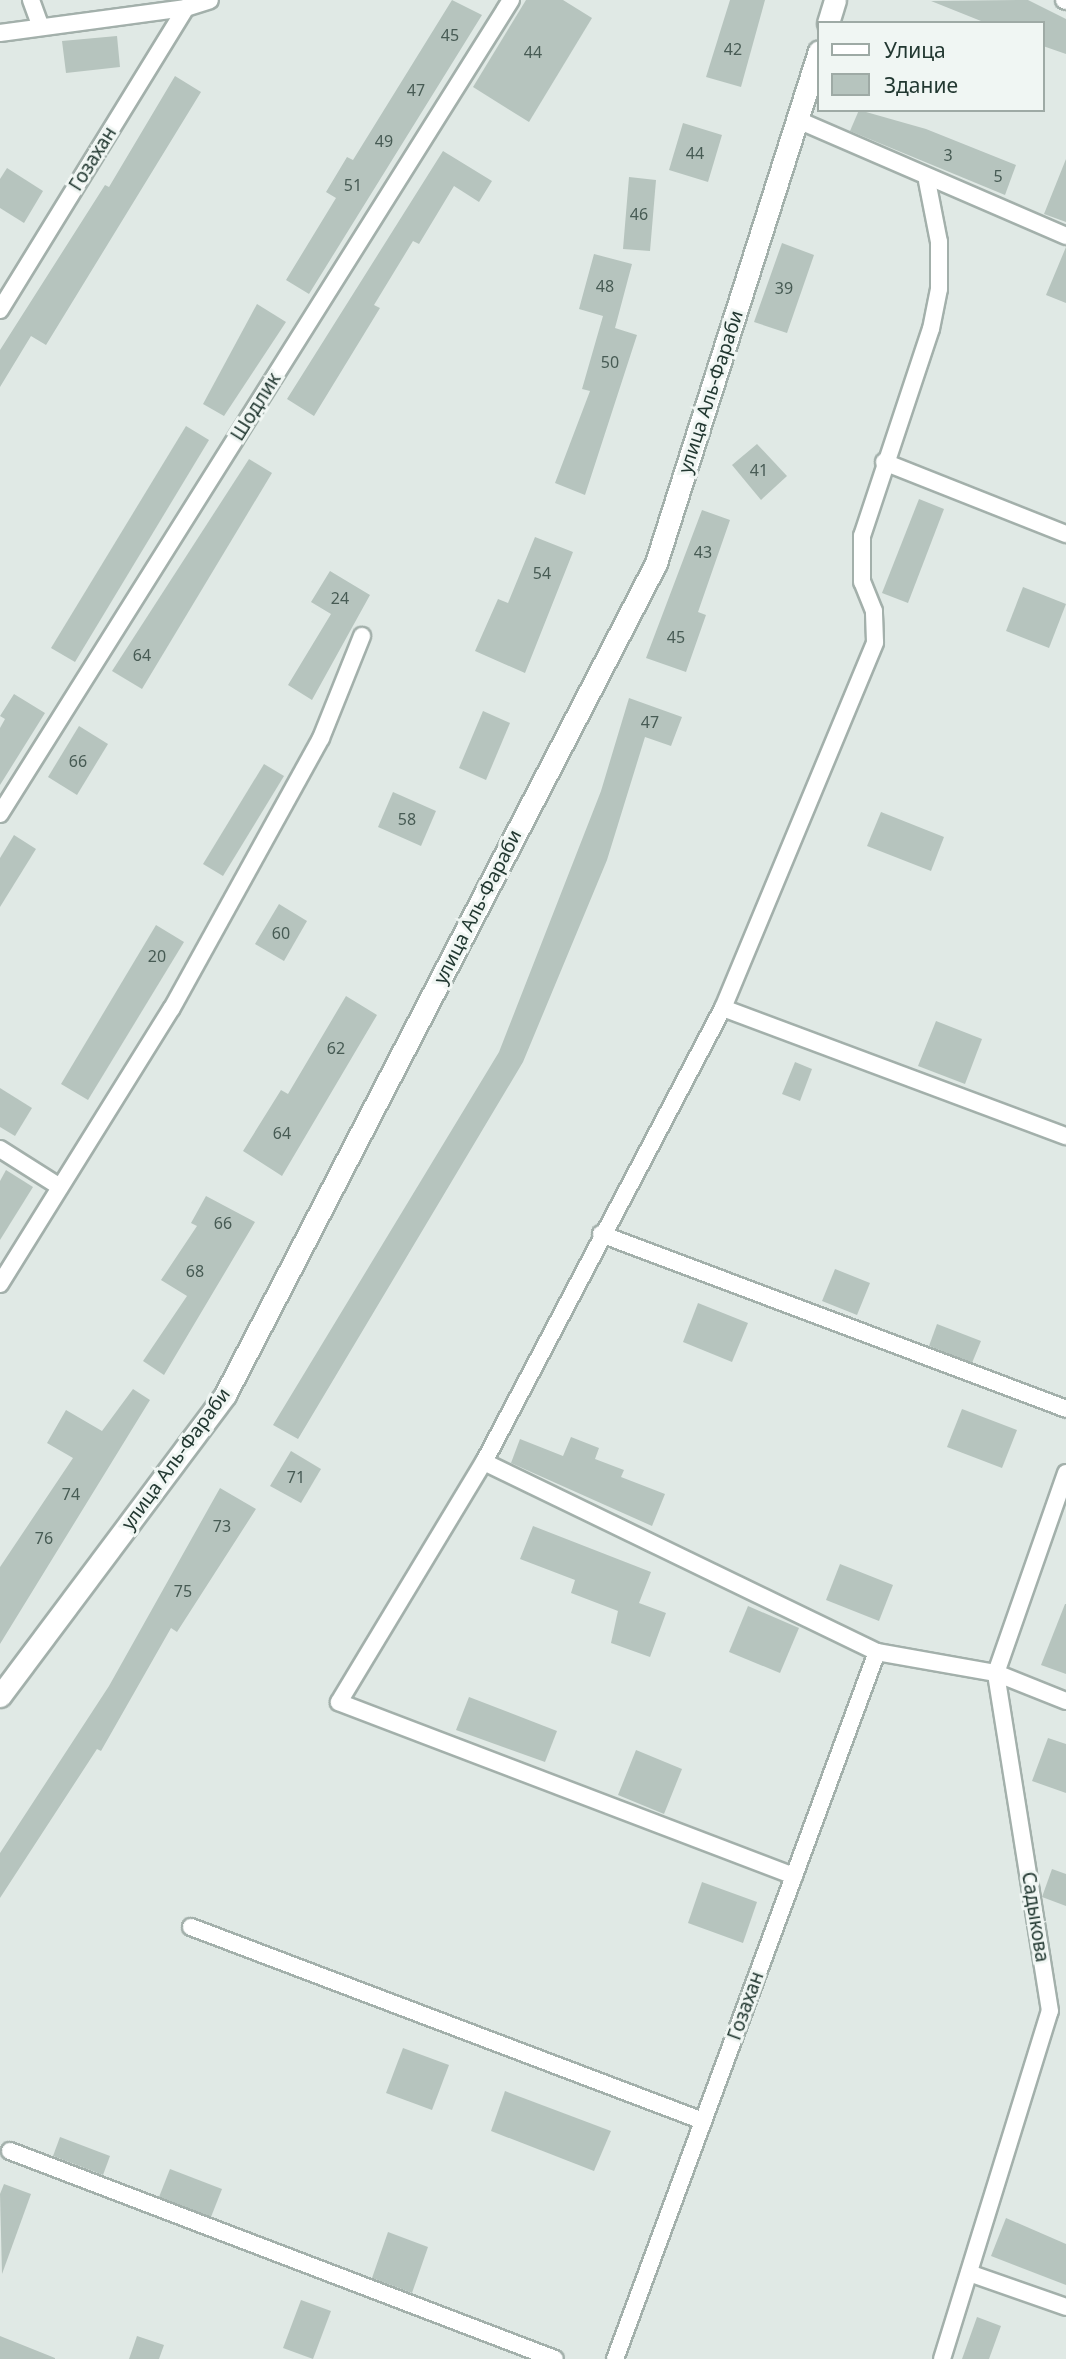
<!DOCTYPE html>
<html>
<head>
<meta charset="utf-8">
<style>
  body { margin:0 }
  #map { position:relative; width:1066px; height:2359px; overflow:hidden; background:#e0e9e5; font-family:"Noto Sans",sans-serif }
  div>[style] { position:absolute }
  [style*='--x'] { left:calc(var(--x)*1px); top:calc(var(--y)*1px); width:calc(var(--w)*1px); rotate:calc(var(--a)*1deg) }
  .building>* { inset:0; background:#b6c4be }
  .roads { filter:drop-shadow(2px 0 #a3b0ab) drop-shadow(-2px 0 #a3b0ab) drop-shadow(0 2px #a3b0ab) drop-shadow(0 -2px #a3b0ab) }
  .minor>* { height:16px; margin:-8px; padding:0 8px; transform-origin:8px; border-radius:8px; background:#fff }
  .secondary>* { height:21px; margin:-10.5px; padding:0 10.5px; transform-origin:10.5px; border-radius:10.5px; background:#fff }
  span { translate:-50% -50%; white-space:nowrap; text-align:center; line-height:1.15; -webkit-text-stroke:6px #f0f6f3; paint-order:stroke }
  .number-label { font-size:16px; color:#475b54 }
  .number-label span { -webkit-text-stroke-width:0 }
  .street-label { font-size:19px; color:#223831 }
  .legend { position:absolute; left:817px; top:21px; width:228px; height:91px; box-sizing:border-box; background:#f0f6f3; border:2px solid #9eaaa5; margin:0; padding:9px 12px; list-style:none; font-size:21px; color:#223831 }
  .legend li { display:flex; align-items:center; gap:14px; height:35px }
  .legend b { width:35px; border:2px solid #9eaaa5 }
</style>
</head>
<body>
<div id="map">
  <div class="building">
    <i style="clip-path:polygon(452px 0,482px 15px,309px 294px,286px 280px,336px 198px,326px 192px,347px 157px,353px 160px)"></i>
    <i style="clip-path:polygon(526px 0,563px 0,592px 18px,529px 122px,473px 87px)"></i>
    <i style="clip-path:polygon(730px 0,765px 0,741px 87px,706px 77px)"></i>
    <i style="clip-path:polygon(1028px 0,1066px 19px,1066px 54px,1043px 46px,1043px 23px,986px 23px,931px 1px)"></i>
    <i style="clip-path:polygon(117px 36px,120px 67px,66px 73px,62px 41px)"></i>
    <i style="clip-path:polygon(175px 76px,201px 92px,46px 345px,31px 336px,0 387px,0 350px,105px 185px,109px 187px)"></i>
    <i style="clip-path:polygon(859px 110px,926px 129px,1016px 165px,1005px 195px,850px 131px)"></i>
    <i style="clip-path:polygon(683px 123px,722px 135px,708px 182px,669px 170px)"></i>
    <i style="clip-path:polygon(443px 151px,492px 181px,479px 202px,454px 186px,419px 244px,413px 241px,374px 305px,380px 308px,314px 416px,287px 399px)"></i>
    <i style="clip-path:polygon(1066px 159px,1066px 222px,1044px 214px)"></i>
    <i style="clip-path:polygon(7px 168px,43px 191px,24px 223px,0 208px,0 179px)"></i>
    <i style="clip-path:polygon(629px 177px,656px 180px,650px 251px,623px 249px)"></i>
    <i style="clip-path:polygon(782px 243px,814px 255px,787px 333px,754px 322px)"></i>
    <i style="clip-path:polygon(1066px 247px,1066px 303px,1046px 295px)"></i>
    <i style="clip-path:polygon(594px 254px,632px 264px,615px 328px,637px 335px,585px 495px,555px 483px,590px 391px,582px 389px,603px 316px,579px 309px)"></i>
    <i style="clip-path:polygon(257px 304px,286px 322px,224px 416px,203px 404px)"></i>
    <i style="clip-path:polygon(186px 426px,209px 440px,75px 662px,51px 648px)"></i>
    <i style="clip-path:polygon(757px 444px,787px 476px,761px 500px,732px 465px)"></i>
    <i style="clip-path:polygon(249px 459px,272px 473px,142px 689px,112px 671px)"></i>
    <i style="clip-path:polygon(919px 499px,944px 509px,908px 603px,882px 593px)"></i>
    <i style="clip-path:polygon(702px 510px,730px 520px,698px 612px,706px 615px,686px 672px,646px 658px)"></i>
    <i style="clip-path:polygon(535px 537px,573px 552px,525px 673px,475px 651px,498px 599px,508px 603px)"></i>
    <i style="clip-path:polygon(330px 571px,370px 595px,312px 700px,288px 685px,331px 614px,311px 602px)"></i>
    <i style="clip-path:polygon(1023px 587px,1066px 604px,1049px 648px,1006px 631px)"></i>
    <i style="clip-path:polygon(14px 694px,45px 713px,0 785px,0 728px,5px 719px,0 716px)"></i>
    <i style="clip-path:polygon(629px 698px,682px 717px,671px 746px,645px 737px,607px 860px,523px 1062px,298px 1439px,273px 1425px,499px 1052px,601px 791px)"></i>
    <i style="clip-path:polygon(483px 711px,510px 723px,486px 780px,459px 768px)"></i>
    <i style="clip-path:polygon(79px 726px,108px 744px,77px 795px,48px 777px)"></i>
    <i style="clip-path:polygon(264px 764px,284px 776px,223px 876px,203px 864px)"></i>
    <i style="clip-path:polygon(393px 792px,436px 811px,421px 846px,378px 827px)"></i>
    <i style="clip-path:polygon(881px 812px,944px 837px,931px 871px,867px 846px)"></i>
    <i style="clip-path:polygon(14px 835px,36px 849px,0 907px,0 858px)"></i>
    <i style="clip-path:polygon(279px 904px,307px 921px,284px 961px,255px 944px)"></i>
    <i style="clip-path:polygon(156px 925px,184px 942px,88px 1100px,61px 1084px)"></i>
    <i style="clip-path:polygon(346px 996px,377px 1015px,282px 1176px,243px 1151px,281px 1090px,288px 1094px)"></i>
    <i style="clip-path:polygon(936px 1021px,982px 1039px,965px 1084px,918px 1066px)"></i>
    <i style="clip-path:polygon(795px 1062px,812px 1069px,800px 1101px,782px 1094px)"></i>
    <i style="clip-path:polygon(0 1088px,32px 1108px,15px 1136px,0 1127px)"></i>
    <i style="clip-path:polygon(6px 1170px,33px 1187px,0 1240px,0 1181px)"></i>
    <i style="clip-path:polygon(206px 1196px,255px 1222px,164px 1375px,143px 1361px,187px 1296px,161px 1280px,197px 1226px,191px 1223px)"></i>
    <i style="clip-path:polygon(835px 1269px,870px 1283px,857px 1315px,822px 1301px)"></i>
    <i style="clip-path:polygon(698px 1303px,748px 1323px,732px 1362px,683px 1342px)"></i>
    <i style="clip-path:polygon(937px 1324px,981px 1341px,972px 1363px,929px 1346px)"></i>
    <i style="clip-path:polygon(133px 1389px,150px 1400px,0 1644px,0 1567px,73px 1458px,47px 1443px,66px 1410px,102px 1431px)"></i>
    <i style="clip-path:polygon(962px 1409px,1017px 1430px,1002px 1468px,947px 1447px)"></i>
    <i style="clip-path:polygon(571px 1437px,599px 1448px,595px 1459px,624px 1470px,621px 1477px,665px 1494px,652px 1526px,511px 1463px,520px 1439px,563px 1456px)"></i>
    <i style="clip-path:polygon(291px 1451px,321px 1469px,301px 1503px,270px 1486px)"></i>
    <i style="clip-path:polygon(220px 1488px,256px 1509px,177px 1632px,171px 1628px,101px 1751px,97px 1749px,0 1898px,0 1853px,109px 1686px)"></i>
    <i style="clip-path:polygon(533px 1526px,651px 1572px,639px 1603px,666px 1613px,650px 1657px,611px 1643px,618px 1611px,571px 1593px,575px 1580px,520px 1559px)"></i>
    <i style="clip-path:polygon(840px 1564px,893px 1585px,879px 1621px,826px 1600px)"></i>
    <i style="clip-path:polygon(1065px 1604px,1066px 1604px,1066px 1674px,1041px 1665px)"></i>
    <i style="clip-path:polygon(748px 1606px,799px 1628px,780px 1673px,729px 1652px)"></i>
    <i style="clip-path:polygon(469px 1697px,557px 1731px,545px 1762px,456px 1730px)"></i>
    <i style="clip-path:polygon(1048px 1738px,1066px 1744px,1066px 1793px,1032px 1781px)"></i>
    <i style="clip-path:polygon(636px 1750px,682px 1769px,664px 1814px,618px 1795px)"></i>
    <i style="clip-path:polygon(1052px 1869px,1066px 1874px,1066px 1906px,1042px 1897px)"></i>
    <i style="clip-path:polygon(702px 1882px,757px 1902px,743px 1943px,688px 1923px)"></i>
    <i style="clip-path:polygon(403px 2048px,449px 2065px,432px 2110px,386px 2093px)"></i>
    <i style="clip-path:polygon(505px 2091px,611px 2131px,594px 2171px,491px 2131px)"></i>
    <i style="clip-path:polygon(60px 2137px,110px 2156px,103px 2175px,53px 2156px)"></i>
    <i style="clip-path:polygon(170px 2169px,222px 2189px,211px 2217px,159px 2197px)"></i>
    <i style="clip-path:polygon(4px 2184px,31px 2194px,2px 2274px,0 2194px)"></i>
    <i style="clip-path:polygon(1006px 2218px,1066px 2244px,1066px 2285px,991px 2256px)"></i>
    <i style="clip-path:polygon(388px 2232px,428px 2247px,412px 2293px,372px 2278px)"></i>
    <i style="clip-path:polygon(301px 2300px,331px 2311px,313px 2359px,283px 2348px)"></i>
    <i style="clip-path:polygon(977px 2317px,1001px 2326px,989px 2359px,962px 2359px)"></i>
    <i style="clip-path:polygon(0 2336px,55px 2358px,55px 2359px,0 2359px)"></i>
    <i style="clip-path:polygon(137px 2336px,164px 2345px,159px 2359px,129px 2359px)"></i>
  </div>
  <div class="roads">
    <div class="minor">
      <i style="--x:31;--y:0;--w:27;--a:70"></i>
      <i style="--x:1064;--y:0;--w:2;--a:27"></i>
      <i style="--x:0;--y:33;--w:188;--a:-7.7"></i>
      <i style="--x:186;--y:8;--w:25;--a:-18"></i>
      <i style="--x:798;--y:120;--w:292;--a:23.4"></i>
      <i style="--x:0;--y:310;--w:355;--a:-58.4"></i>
      <i style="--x:884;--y:462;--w:196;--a:21.6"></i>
      <i style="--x:0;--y:814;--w:961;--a:-57.88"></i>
      <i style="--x:723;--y:1008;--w:366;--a:20.5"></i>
      <i style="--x:0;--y:1149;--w:71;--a:32.3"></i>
      <i style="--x:601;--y:1234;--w:497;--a:20.6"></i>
      <i style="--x:0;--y:1284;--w:325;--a:-58.1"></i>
      <i style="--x:172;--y:1008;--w:308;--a:-61.1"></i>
      <i style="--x:321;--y:738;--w:110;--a:-68.1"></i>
      <i style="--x:484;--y:1462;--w:437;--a:25.8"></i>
      <i style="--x:877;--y:1652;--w:121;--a:10"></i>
      <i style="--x:996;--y:1673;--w:75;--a:21.8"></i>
      <i style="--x:794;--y:1876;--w:487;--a:-159.1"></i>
      <i style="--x:339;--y:1702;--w:280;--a:-58.9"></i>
      <i style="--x:484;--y:1462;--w:513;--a:-62.24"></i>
      <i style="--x:723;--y:1008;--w:396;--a:-67.4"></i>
      <i style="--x:875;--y:642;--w:31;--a:-92"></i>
      <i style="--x:874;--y:611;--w:31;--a:-112"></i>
      <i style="--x:862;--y:582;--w:46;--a:-90"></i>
      <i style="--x:862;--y:536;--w:218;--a:-71.6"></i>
      <i style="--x:931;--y:329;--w:41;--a:-78.7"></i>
      <i style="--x:939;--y:289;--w:47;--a:-90"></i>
      <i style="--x:939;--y:242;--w:62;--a:-101.1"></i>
      <i style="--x:191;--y:1927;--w:548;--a:20.75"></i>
      <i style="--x:10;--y:2151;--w:583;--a:20.89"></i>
      <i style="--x:969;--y:2273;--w:103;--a:19.3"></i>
      <i style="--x:615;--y:2359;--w:754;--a:-69.67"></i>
      <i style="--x:942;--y:2359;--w:364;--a:-72.8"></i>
      <i style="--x:1050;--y:2011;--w:342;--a:-99.1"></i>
      <i style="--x:996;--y:1673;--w:212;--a:-70.7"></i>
    </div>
    <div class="secondary">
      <i style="--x:828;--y:23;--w:24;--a:-73"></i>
      <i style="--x:0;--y:1696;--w:376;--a:-53.2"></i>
      <i style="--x:225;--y:1395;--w:937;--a:-62.61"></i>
      <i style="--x:656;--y:563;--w:537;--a:-72.34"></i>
    </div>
  </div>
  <div class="number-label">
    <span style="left:450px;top:35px">45</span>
    <span style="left:733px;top:49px">42</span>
    <span style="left:533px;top:52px">44</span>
    <span style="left:416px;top:90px">47</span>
    <span style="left:384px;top:141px">49</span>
    <span style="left:695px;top:153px">44</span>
    <span style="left:948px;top:155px">3</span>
    <span style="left:998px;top:176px">5</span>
    <span style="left:353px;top:185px">51</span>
    <span style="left:639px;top:214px">46</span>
    <span style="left:605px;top:286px">48</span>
    <span style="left:784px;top:288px">39</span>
    <span style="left:610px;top:362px">50</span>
    <span style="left:759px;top:470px">41</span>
    <span style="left:703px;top:552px">43</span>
    <span style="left:542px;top:573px">54</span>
    <span style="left:340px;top:598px">24</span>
    <span style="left:676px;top:637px">45</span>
    <span style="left:142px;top:655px">64</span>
    <span style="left:650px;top:722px">47</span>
    <span style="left:78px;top:761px">66</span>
    <span style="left:407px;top:819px">58</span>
    <span style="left:281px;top:933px">60</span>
    <span style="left:157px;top:956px">20</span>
    <span style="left:336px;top:1048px">62</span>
    <span style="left:282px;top:1133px">64</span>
    <span style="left:223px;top:1223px">66</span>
    <span style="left:195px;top:1271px">68</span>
    <span style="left:296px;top:1477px">71</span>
    <span style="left:71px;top:1494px">74</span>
    <span style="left:222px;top:1526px">73</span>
    <span style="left:44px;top:1538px">76</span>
    <span style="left:183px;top:1591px">75</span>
  </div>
  <div class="street-label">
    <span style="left:93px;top:159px;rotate:-58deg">Гозахан</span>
    <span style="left:711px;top:392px;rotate:-72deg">улица Аль-Фараби</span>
    <span style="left:256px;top:407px;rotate:-58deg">Шодлик</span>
    <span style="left:478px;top:907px;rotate:-63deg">улица Аль-Фараби</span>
    <span style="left:176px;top:1459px;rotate:-54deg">улица Аль-Фараби</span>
    <span style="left:1035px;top:1917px;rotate:81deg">Садыкова</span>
    <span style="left:746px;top:2006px;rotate:-70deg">Гозахан</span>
  </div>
  <ul class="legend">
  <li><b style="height:9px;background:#fff"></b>Улица</li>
  <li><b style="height:19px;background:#b6c4be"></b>Здание</li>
  </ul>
</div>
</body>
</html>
